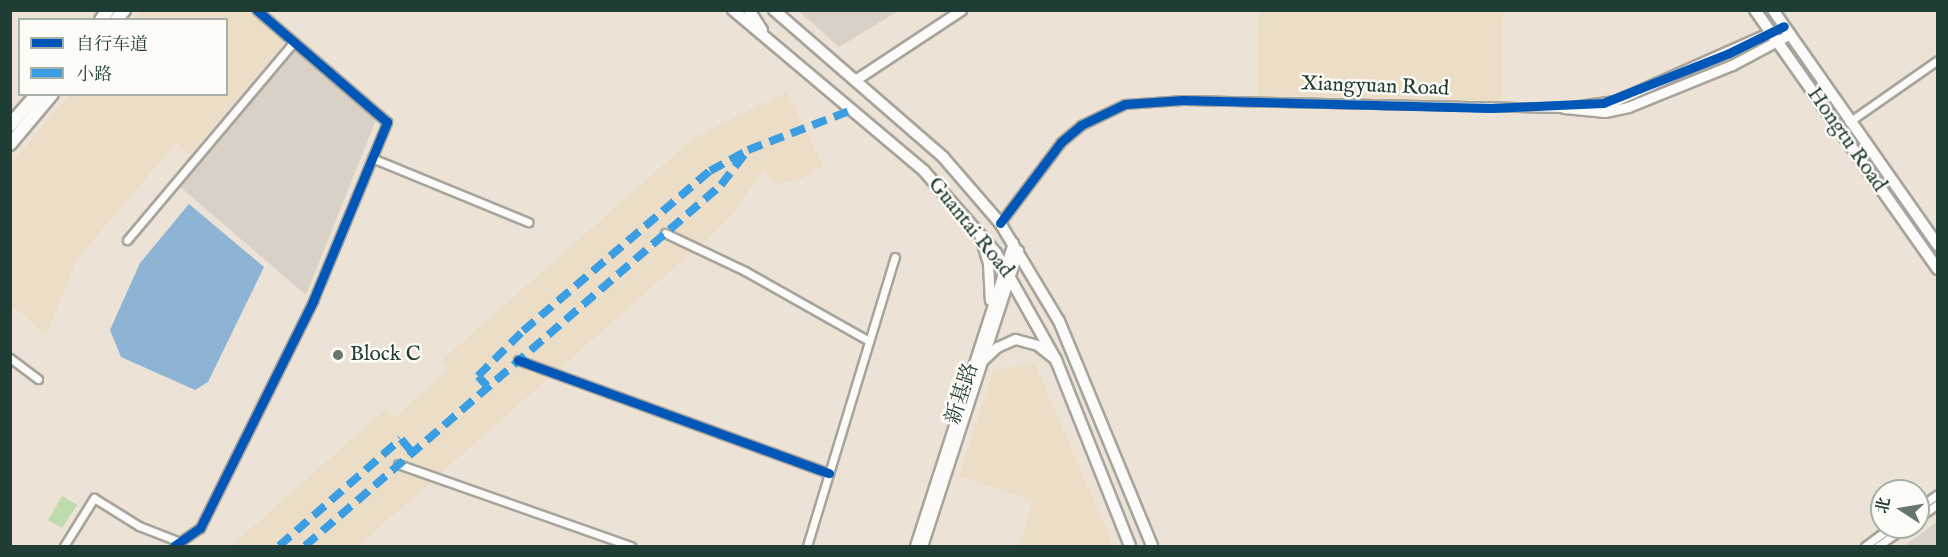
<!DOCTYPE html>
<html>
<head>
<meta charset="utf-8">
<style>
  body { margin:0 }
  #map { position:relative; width:1948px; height:557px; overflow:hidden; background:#ece2d5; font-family:"IM FELL English","Noto Serif SC",serif }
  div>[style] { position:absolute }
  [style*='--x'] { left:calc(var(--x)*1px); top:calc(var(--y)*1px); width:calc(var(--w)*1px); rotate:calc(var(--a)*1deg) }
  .built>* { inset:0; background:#ebddc6 }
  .industrial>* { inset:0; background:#d9d1c5 }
  .green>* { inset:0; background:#bedbab }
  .water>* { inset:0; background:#8eb4d5 }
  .roads { filter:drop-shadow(2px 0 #a7a49c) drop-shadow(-2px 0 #a7a49c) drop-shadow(0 2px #a7a49c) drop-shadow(0 -2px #a7a49c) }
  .minor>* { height:7px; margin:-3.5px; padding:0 3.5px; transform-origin:3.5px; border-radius:3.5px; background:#fcfbf9 }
  .tertiary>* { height:9px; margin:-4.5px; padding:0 4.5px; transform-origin:4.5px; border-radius:4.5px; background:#fcfbf9 }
  .secondary>* { height:10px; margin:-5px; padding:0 5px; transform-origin:5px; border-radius:5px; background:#fcfbf9 }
  .primary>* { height:10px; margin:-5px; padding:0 5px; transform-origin:5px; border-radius:5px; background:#fcfbf9 }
  .trunk>* { height:12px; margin:-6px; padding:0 6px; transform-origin:6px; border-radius:6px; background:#fcfbf9 }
  .quiet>* { height:8px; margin-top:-4px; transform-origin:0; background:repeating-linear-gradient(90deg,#3c9ee2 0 15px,transparent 0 23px) }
  .cycleway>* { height:9px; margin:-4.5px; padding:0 4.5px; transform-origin:4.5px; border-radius:4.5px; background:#0057b8 }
  .dots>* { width:16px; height:16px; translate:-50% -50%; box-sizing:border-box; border:3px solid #fdfcf7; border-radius:50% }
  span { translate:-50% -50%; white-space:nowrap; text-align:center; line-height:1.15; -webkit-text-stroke:5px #fdfcf7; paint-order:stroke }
  .street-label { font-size:21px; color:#1f3d34 }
  .poi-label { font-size:21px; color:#1f3d34 }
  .left { translate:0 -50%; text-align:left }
  .frame { position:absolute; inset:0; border:12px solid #1f3d34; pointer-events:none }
  .legend { position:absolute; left:18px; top:18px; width:210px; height:78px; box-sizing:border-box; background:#fdfcf7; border:2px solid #a4b0a9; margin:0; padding:8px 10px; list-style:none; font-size:18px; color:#1f3d34 }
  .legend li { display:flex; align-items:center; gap:12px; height:30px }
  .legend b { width:30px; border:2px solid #a4b0a9 }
  .north { position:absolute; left:1870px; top:479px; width:60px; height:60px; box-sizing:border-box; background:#fdfcf7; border:2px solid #a4b0a9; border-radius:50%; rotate:282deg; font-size:16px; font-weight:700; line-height:24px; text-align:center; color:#1f3d34 }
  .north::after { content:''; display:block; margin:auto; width:21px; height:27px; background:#67776c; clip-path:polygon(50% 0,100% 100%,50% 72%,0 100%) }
</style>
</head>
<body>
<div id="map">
  <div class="built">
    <i style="clip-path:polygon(141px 11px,248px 11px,285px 42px,190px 154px,176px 143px,77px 259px,46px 335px,11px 304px,11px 164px,69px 95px,226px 94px,226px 20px,133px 19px)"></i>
    <i style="clip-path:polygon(1259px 11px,1503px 11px,1501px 101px,1257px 95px)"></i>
    <i style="clip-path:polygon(787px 92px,823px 166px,803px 178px,777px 184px,763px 170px,728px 220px,358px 546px,231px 546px,386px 409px,394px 418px,448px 370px,441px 361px,695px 137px)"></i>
    <i style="clip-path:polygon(1034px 362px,1081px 472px,1113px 546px,1019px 546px,1033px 501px,959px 476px,993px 371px)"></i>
  </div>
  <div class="industrial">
    <i style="clip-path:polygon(799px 11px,898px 11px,839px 47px)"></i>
    <i style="clip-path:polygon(293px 49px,376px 120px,306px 295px,178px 185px)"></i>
    <i style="clip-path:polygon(1937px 522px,1937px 546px,1904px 546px)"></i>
  </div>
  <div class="green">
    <i style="clip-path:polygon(62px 496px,77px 505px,62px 528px,48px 520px)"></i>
  </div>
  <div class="water">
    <i style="clip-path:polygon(189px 204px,264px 267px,208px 382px,195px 390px,121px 357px,110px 330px,140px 263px)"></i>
  </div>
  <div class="roads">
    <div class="minor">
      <i style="--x:1849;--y:122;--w:108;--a:-34.9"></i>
      <i style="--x:372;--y:158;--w:169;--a:22.3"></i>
      <i style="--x:1000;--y:223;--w:101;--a:-53"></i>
      <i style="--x:1061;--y:142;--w:26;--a:-40"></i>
      <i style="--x:1081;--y:125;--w:49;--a:-25.5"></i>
      <i style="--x:1125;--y:104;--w:58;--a:-3.9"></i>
      <i style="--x:1183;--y:100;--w:381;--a:1.2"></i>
      <i style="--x:665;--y:233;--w:89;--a:25.4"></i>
      <i style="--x:745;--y:271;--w:142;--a:29.4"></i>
      <i style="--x:127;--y:240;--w:259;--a:-49.9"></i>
      <i style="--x:10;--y:358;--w:35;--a:37"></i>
      <i style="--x:518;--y:360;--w:331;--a:20"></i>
      <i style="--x:398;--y:464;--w:247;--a:19.4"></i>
      <i style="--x:1918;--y:508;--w:24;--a:-35"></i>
      <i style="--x:1918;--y:518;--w:24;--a:-35"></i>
      <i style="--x:64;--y:546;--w:57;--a:-58"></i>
      <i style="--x:94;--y:498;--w:53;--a:31.9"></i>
      <i style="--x:139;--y:526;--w:44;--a:21.3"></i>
      <i style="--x:174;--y:546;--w:32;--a:-35"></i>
      <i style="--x:200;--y:528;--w:254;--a:-63.5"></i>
      <i style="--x:313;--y:301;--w:194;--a:-67.5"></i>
      <i style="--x:387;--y:122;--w:172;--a:-139.3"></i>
      <i style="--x:807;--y:546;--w:302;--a:-73.1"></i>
      <i style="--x:1865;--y:546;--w:32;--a:-36"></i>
      <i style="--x:1878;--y:546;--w:33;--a:-35"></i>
    </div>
    <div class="tertiary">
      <i style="--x:855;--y:80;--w:127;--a:-33.4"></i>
      <i style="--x:1564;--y:108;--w:41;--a:5.6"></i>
      <i style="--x:1605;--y:112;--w:24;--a:-12"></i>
      <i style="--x:1628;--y:107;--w:112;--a:-22"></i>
      <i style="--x:1732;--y:65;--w:66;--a:-28.1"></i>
      <i style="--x:1564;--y:108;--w:51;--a:-7.8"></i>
      <i style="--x:1615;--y:101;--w:185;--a:-23.9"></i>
      <i style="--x:980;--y:237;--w:28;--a:73"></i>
      <i style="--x:988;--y:264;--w:36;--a:87"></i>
      <i style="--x:983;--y:360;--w:19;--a:-43"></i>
      <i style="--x:997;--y:347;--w:20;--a:-24"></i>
      <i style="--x:1015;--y:339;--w:23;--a:15"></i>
      <i style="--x:1037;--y:345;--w:23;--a:38"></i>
      <i style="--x:915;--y:546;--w:319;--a:-72.1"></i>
      <i style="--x:922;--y:546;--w:311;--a:-72"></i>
    </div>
    <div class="secondary">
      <i style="--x:1755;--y:10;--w:317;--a:54.8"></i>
      <i style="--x:1773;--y:10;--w:288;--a:55"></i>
    </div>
    <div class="primary">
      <i style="--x:733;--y:10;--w:250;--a:40.1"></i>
      <i style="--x:924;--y:171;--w:109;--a:48.7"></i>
      <i style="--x:996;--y:253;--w:123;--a:60.7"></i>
      <i style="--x:1056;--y:360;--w:200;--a:68.3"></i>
      <i style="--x:749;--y:10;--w:24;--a:57"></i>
      <i style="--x:774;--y:10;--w:224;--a:41"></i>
      <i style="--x:943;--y:157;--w:87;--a:49.2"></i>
      <i style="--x:1000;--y:223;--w:114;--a:59"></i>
      <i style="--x:1059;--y:321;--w:243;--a:67.5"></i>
    </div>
    <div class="trunk">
      <i style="--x:101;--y:20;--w:12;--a:-55"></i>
      <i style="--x:116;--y:20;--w:13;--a:-51"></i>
      <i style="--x:10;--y:125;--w:41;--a:-48.9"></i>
      <i style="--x:10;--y:144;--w:65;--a:-50"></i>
    </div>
  </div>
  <div class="quiet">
    <i style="--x:487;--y:386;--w:13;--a:-132"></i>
    <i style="--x:478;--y:376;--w:64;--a:-45"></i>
    <i style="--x:523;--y:331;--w:246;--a:-40.6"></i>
    <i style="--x:710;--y:171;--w:43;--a:-28.9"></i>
    <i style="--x:748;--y:150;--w:114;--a:-21.1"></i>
    <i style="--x:279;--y:546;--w:162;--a:-41.3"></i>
    <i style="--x:401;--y:439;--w:17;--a:50"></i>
    <i style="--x:305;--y:546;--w:551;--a:-40.95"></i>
    <i style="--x:721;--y:185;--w:44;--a:-52.4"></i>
  </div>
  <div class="cycleway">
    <i style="--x:1000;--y:223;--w:101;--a:-53"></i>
    <i style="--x:1061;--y:142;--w:26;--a:-40"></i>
    <i style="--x:1081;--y:125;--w:49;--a:-25.5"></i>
    <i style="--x:1125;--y:104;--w:58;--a:-3.9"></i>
    <i style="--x:1183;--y:100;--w:308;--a:1.5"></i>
    <i style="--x:1491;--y:108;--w:112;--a:-2.6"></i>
    <i style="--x:1603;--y:103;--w:136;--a:-21.6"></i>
    <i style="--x:1729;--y:53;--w:61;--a:-26.1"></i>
    <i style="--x:518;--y:360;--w:331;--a:20"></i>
    <i style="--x:174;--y:546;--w:32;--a:-35"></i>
    <i style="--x:200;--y:528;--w:254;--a:-63.5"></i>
    <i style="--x:313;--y:301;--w:194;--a:-67.5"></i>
    <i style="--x:387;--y:122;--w:172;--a:-139.3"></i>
  </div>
  <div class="dots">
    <i style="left:338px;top:355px;background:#67776c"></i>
  </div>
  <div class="street-label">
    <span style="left:1375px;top:87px;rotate:2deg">Xiangyuan Road</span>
    <span style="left:1846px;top:140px;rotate:55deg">Hongtu Road</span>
    <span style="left:970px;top:228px;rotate:51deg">Guantai Road</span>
    <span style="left:963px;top:394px;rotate:-72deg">新基路</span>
  </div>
  <div class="poi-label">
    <span class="left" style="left:350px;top:355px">Block C</span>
  </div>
  <div class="frame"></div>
  <ul class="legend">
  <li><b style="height:8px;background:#0057b8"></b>自行车道</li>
  <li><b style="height:8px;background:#3c9ee2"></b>小路</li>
  </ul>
  <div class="north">北</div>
</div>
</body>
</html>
